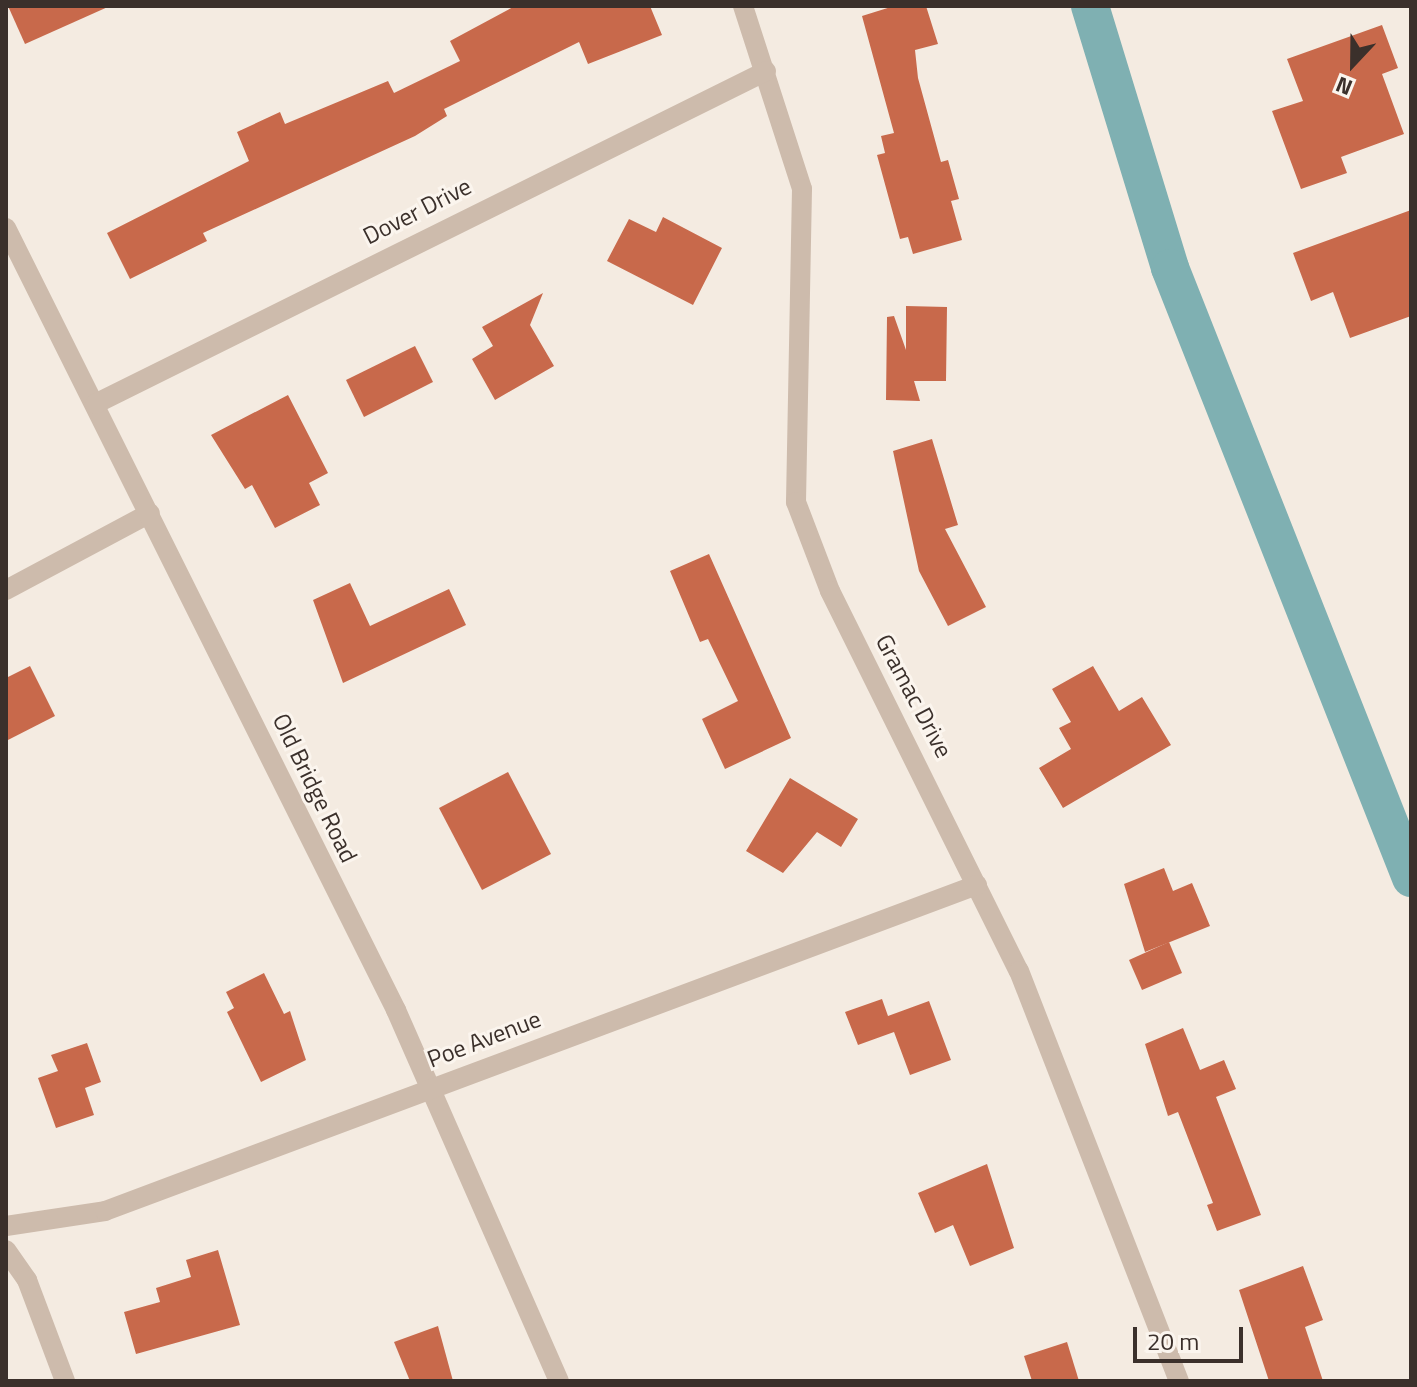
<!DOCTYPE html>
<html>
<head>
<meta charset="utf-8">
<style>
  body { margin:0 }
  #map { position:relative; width:1417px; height:1387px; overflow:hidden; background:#f4ebe1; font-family:"Titillium Web",sans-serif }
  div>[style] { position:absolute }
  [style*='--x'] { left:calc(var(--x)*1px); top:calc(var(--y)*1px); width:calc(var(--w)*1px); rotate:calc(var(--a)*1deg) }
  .canal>* { height:38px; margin:-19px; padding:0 19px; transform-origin:19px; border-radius:19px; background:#7fb0b2 }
  .building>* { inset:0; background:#c8694b }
  .service>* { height:20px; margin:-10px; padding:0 10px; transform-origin:10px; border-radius:10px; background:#cdbbac }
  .minor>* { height:20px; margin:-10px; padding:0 10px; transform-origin:10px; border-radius:10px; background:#cdbbac }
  span { translate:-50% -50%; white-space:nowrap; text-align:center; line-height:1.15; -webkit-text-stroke:6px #fbf5ee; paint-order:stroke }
  .street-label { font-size:24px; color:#3b302b }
  .frame { position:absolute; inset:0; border:8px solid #3b302b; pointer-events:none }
  .north { position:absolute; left:1313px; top:24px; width:80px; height:80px; -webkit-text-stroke:6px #fbf5ee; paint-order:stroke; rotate:202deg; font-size:22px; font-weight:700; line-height:32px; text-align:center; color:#3b302b }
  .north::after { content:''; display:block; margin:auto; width:28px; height:36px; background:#3b302b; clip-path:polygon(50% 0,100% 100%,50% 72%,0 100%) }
  .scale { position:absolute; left:1133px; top:1327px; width:110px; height:36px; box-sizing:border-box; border:4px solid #3b302b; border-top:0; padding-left:10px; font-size:24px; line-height:28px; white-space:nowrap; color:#3b302b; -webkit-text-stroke:6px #fbf5ee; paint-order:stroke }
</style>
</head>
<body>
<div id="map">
  <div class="canal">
    <i style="--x:1090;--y:6;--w:274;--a:73"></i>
    <i style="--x:1170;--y:268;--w:656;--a:68.44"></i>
  </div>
  <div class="building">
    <i style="clip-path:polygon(8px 6px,110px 6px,25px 44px)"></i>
    <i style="clip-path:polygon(515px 6px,650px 6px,662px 35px,588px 64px,579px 42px,444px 109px,447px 116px,415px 136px,203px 233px,207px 241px,130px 279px,107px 233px,249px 161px,237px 132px,280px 112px,285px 124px,388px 81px,394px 93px,460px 61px,450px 41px)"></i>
    <i style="clip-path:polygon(894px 6px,926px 6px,938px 44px,915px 50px,918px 78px,941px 162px,948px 160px,959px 199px,951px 201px,962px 240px,913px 254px,908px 237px,900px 239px,877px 155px,885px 153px,881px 136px,894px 133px,862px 16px)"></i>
    <i style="clip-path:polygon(1382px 25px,1398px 68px,1382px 74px,1404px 134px,1341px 157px,1347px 173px,1301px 189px,1272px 111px,1303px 101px,1287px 59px)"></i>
    <i style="clip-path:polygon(1411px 210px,1411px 316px,1350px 338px,1333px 292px,1311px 301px,1293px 253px)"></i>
    <i style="clip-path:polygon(663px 217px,722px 248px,693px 305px,607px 261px,629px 219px,656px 232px)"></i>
    <i style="clip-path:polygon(543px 293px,530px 325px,554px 366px,495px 400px,472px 359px,493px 346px,482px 327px)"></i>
    <i style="clip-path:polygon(906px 306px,947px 307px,946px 381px,914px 381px,920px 401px,886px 400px,887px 317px,894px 316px,906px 350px)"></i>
    <i style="clip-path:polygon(415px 346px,433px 382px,364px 417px,346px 380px)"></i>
    <i style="clip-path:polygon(288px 395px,328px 473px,309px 483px,320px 505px,275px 528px,252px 485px,245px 489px,211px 435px)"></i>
    <i style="clip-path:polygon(932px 439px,958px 525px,945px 529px,986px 607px,948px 626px,919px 571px,893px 451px)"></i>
    <i style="clip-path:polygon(709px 554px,791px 738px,725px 769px,702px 719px,738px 701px,708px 639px,700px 642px,670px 571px)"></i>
    <i style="clip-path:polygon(350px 583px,370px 626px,449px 589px,466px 625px,343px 683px,313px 600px)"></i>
    <i style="clip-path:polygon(30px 666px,55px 716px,6px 741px,6px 678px)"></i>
    <i style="clip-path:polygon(1093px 666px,1119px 711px,1142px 697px,1171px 745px,1063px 808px,1039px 768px,1071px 749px,1059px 728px,1071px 722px,1052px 689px)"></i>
    <i style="clip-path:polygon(508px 772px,551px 854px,482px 890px,439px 808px)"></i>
    <i style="clip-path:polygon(790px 778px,858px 819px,841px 847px,817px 832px,783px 873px,746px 851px)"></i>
    <i style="clip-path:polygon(1164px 868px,1173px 891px,1192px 883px,1210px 926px,1145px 952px,1124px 884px)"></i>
    <i style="clip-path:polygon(1169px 942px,1182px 973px,1142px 990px,1129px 960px)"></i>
    <i style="clip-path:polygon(264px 973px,284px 1014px,290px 1011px,306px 1060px,261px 1082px,227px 1012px,234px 1008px,226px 992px)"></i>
    <i style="clip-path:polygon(882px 999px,888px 1016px,929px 1001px,951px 1060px,910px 1075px,894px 1032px,858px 1045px,845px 1012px)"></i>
    <i style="clip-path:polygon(1183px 1028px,1200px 1070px,1224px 1060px,1236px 1089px,1216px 1097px,1261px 1215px,1217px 1231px,1207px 1205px,1213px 1203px,1178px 1112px,1168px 1116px,1145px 1044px)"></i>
    <i style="clip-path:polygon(87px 1043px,101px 1082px,85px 1088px,94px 1115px,56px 1128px,38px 1078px,58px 1071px,51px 1055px)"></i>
    <i style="clip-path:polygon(987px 1164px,1014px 1248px,970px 1266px,953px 1225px,935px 1233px,918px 1193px)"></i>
    <i style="clip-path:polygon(218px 1250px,240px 1325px,136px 1354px,124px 1312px,160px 1302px,156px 1288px,191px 1277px,186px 1260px)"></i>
    <i style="clip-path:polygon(1303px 1266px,1323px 1320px,1305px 1327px,1323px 1381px,1269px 1381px,1239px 1290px)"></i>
    <i style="clip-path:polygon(438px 1326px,453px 1381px,410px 1381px,394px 1342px)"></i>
    <i style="clip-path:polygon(1067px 1342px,1079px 1381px,1032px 1381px,1024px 1356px)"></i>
  </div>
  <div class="service">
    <i style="--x:6;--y:590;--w:163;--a:-28.1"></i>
  </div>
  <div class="minor">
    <i style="--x:743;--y:6;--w:192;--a:72.1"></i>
    <i style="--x:802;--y:189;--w:313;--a:91.1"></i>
    <i style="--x:796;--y:502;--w:95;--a:69.1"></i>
    <i style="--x:830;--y:591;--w:424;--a:63.6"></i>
    <i style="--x:1019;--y:971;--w:440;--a:68.7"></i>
    <i style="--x:6;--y:228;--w:874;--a:63.49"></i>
    <i style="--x:396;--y:1010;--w:405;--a:66.3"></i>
    <i style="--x:95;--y:404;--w:749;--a:-26.39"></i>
    <i style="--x:6;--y:1226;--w:100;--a:-8.6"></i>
    <i style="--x:105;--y:1211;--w:931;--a:-20.5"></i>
    <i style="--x:6;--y:1250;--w:37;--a:55"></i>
    <i style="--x:27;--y:1280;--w:108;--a:69.4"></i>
  </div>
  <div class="street-label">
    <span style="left:417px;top:211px;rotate:-27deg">Dover Drive</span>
    <span style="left:914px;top:696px;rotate:62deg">Gramac Drive</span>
    <span style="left:315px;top:788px;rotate:64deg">Old Bridge Road</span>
    <span style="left:484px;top:1039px;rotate:-21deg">Poe Avenue</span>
  </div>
  <div class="frame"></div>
  <div class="north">N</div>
  <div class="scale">20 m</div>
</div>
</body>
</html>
